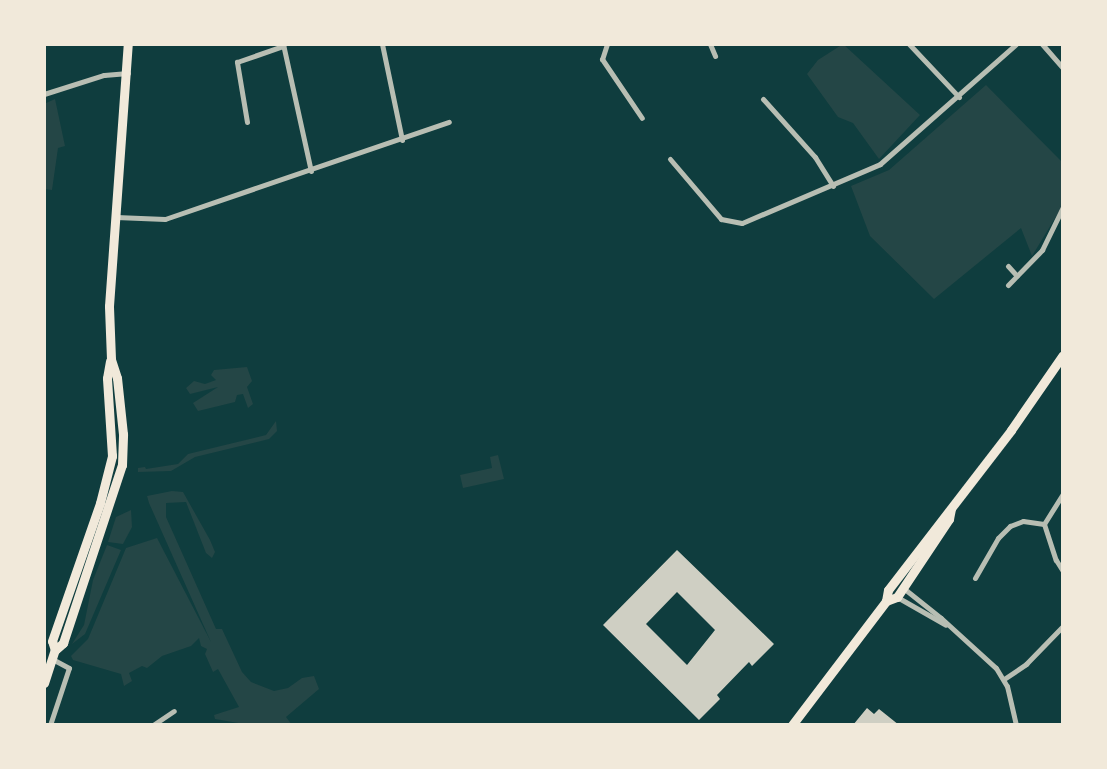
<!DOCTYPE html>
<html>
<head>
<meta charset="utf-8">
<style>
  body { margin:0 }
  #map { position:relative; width:1107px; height:769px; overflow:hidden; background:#0f3d3e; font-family:"Space Grotesk",sans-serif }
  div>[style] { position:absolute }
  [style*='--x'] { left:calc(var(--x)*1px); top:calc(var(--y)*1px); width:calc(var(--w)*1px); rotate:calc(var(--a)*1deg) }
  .green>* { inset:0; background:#244646 }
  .building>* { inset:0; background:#cfcfc3 }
  .minor>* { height:5px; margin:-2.5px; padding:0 2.5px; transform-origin:2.5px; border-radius:2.5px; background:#b8beb3 }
  .primary>* { height:9px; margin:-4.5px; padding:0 4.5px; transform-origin:4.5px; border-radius:4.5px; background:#f1e9da }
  span { translate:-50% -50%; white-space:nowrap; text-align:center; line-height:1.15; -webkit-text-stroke:5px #f1e9da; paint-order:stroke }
  .frame { position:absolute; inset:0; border:46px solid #f1e9da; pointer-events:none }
</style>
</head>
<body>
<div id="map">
  <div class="green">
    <i style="clip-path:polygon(843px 44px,920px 115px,879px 159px,853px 123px,838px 117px,807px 74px,818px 60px)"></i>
    <i style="clip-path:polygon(986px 85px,1063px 163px,1063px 205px,1032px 256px,1021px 228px,934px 299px,870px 236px,851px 186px,889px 170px)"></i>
    <i style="clip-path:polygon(55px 99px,65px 146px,58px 148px,52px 190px,44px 189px,44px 104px)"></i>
    <i style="clip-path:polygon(247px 367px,252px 381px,247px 387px,253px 404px,248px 408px,243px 394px,237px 395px,235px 402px,198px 411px,193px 403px,218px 387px,190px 394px,186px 388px,194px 381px,205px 384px,216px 380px,211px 375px,214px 370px)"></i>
    <i style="clip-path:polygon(276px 421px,277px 431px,269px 439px,195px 457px,171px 471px,138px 472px,138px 468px,145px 467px,146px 469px,178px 464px,188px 454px,266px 435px)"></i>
    <i style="clip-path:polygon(498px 455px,504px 479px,463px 488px,460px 475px,492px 468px,490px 457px)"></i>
    <i style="clip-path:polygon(172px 491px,183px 492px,210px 540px,215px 552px,212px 558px,206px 553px,186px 502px,166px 503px,166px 517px,216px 629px,222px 629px,242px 672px,251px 682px,274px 691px,288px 688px,302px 678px,314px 676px,319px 689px,286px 717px,292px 725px,250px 725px,215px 719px,214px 715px,239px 707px,218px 669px,213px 672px,205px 654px,207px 649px,201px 646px,199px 638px,191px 646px,162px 656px,147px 668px,142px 666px,129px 673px,132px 681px,124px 686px,121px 674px,73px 660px,71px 656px,88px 639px,126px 548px,157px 538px,211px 642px,149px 503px,147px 496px)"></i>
    <i style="clip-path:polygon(131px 510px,132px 527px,123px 544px,108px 542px,116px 517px)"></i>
    <i style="clip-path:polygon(107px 545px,121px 550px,85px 634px,72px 644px,84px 625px,93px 580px)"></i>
  </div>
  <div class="building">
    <i style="clip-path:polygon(evenodd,677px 550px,774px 644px,752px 666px,749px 662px,717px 695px,720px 699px,699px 720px,603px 625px,677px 550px,677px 592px,715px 630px,687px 665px,646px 624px,677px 592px)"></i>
    <i style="clip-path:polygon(867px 708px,874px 714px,879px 709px,899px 725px,853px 725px)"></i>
  </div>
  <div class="minor">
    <i style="--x:283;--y:44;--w:130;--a:77.6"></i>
    <i style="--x:382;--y:44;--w:98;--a:78.2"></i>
    <i style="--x:607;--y:44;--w:16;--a:108"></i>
    <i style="--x:602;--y:59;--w:71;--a:55.9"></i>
    <i style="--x:710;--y:44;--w:13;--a:67"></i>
    <i style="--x:909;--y:44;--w:73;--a:46.7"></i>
    <i style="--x:1042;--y:44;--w:32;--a:49"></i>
    <i style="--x:44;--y:94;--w:63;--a:-17.6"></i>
    <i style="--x:104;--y:75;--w:24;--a:-5"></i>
    <i style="--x:763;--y:99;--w:78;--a:48.1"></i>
    <i style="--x:815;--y:157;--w:34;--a:58"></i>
    <i style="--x:247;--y:122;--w:61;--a:-99.5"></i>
    <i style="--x:237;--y:62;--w:49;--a:-19.2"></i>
    <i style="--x:670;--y:159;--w:79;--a:49.6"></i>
    <i style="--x:721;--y:219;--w:21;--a:11"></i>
    <i style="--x:742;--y:223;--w:150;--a:-23.1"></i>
    <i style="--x:880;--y:164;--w:181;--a:-41.4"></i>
    <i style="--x:116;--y:217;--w:49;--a:2.3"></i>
    <i style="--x:165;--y:219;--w:300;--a:-18.9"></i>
    <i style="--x:1008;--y:266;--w:13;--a:48"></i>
    <i style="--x:1008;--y:285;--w:49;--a:-45.8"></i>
    <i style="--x:1042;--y:250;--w:48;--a:-64"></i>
    <i style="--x:1044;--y:524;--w:36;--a:-58"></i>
    <i style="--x:975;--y:578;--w:46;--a:-60.1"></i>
    <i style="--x:998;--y:538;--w:17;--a:-45"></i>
    <i style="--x:1010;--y:526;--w:14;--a:-21"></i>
    <i style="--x:1023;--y:521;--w:21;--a:8"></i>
    <i style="--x:1044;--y:524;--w:38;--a:72"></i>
    <i style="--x:1056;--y:560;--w:13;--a:58"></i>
    <i style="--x:902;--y:587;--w:50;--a:38.5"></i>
    <i style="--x:941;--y:618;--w:74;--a:42.3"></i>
    <i style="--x:996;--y:668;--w:21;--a:59"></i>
    <i style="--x:1007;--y:686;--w:40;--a:77"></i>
    <i style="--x:897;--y:597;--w:56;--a:29.7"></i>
    <i style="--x:1004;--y:679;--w:27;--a:-34"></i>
    <i style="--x:1026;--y:664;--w:53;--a:-45.8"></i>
    <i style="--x:50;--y:725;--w:60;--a:-71.6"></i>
    <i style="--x:69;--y:668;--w:19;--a:-152"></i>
    <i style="--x:153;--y:725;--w:25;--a:-34"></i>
  </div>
  <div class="primary">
    <i style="--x:886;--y:601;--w:12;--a:-20"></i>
    <i style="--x:897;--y:597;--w:94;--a:-56.3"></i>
    <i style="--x:949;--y:519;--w:10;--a:-79"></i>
    <i style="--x:55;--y:650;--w:9;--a:-108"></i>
    <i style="--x:52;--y:641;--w:146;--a:-70.8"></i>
    <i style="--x:100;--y:503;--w:49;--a:-75.7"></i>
    <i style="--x:112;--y:456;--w:78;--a:-93.7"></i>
    <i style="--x:107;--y:378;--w:17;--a:-80"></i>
    <i style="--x:44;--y:683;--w:35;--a:-72"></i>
    <i style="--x:55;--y:650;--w:11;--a:-41"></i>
    <i style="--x:63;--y:643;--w:188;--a:-71.7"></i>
    <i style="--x:122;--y:465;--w:31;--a:-88"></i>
    <i style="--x:123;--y:434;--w:56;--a:-96.1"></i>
    <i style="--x:117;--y:378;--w:20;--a:-108"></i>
    <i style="--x:111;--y:359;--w:53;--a:-92.2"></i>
    <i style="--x:109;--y:306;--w:263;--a:-85.9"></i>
    <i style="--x:792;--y:725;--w:156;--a:-52.8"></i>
    <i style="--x:886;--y:601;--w:11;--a:-80"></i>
    <i style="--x:888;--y:590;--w:202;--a:-52.4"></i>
    <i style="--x:1011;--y:430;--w:91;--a:-55.3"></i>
  </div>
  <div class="frame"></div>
</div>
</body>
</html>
